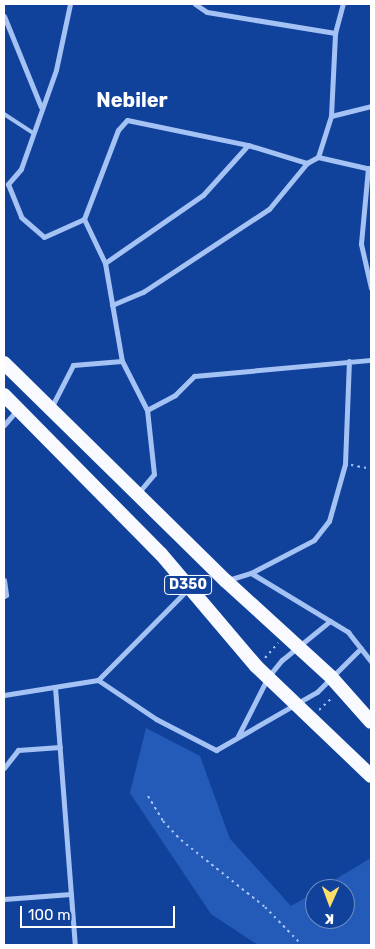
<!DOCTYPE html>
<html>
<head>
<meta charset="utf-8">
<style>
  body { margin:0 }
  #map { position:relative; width:375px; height:949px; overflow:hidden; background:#11429b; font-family:Rubik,sans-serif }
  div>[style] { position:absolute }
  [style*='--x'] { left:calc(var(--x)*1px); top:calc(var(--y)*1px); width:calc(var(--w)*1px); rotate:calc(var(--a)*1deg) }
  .green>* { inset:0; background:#245bb9 }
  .path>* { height:2px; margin-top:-1px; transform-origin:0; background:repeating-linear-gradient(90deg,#a5c2f4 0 2.5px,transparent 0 6.5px) }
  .service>* { height:4px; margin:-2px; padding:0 2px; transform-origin:2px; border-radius:2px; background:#a5c2f4 }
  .minor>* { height:5px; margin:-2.5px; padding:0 2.5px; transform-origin:2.5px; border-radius:2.5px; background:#a5c2f4 }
  .trunk>* { height:14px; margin:-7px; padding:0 7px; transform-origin:7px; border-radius:7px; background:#f8faff }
  span { translate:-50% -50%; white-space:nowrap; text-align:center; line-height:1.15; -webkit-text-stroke:4px #11429b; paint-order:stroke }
  .shield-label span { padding:1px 4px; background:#11429b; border:1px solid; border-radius:4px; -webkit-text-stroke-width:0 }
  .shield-label { font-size:14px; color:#fff; font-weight:700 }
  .district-label { font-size:20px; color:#fff; font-weight:700 }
  .frame { position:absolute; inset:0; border:5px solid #fff; pointer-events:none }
  .north { position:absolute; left:305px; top:879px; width:50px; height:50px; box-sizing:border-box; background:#11429b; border:1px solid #708ec3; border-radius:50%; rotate:182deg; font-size:14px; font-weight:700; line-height:20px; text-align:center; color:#fff }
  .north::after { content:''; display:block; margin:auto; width:18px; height:22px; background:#ffdf68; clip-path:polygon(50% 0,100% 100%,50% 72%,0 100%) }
  .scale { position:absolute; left:20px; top:906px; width:155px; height:22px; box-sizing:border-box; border:2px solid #fff; border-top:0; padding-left:6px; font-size:15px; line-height:18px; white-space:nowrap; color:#fff; -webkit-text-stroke:4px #11429b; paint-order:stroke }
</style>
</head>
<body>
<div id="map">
  <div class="green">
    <i style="clip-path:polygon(146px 728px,200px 756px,230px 839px,291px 906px,315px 892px,315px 919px,345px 919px,345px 889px,319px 889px,371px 858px,371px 945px,258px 945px,211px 914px,130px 793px)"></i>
  </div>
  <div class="path">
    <i style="--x:351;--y:465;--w:20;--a:11"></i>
    <i style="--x:265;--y:658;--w:20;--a:-49"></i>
    <i style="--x:319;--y:710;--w:18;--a:-43"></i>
    <i style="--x:148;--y:796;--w:29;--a:59"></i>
    <i style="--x:163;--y:821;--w:26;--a:47"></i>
    <i style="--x:181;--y:840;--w:107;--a:38.6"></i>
    <i style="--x:265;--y:907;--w:53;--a:45.8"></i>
  </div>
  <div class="service">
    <i style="--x:4;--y:114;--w:35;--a:33"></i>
  </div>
  <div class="minor">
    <i style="--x:70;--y:4;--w:67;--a:102"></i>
    <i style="--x:56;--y:70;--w:105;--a:109.5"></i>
    <i style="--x:21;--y:169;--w:20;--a:131"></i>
    <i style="--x:8;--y:184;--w:35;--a:68"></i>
    <i style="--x:21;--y:217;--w:30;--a:41"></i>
    <i style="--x:44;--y:237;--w:44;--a:-24.2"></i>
    <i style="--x:84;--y:219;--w:49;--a:64.5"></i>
    <i style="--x:105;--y:263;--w:99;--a:80.2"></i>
    <i style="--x:122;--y:361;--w:55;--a:63"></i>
    <i style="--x:195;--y:4;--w:14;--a:34"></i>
    <i style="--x:207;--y:12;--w:130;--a:9.3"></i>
    <i style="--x:4;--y:16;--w:98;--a:67.9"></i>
    <i style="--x:331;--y:116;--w:41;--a:-14"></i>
    <i style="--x:318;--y:157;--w:54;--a:12.8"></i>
    <i style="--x:368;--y:168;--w:76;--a:95.3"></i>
    <i style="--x:361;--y:244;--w:45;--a:77.2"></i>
    <i style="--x:84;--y:219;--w:95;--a:-69.1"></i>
    <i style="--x:118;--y:130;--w:13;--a:-48"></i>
    <i style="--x:127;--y:120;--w:124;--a:11.7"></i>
    <i style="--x:248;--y:145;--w:62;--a:17"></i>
    <i style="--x:105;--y:263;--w:119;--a:-34.8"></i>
    <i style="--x:203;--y:195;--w:67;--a:-48"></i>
    <i style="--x:112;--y:305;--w:34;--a:-23"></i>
    <i style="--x:143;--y:292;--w:151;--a:-33.4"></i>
    <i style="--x:269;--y:209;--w:60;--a:-50.4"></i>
    <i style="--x:307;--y:163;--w:13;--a:-29"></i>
    <i style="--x:318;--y:157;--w:43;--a:-72.4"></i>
    <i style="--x:331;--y:116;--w:83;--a:-87.2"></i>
    <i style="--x:335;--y:33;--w:30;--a:-75"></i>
    <i style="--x:51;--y:408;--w:48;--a:-62.9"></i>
    <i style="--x:73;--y:365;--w:49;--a:-4.7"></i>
    <i style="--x:4;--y:425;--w:20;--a:-49"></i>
    <i style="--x:139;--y:492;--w:23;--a:-50"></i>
    <i style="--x:154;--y:474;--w:64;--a:-96.2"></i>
    <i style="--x:147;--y:410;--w:32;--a:-28"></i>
    <i style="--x:175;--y:395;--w:27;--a:-45"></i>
    <i style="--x:194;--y:376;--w:178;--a:-5.2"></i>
    <i style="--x:251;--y:573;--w:114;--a:31.3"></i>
    <i style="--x:348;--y:632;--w:37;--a:52"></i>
    <i style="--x:4;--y:580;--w:15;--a:82"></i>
    <i style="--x:6;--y:595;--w:2;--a:153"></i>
    <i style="--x:228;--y:580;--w:24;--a:-17"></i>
    <i style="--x:251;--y:573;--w:71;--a:-27.6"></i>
    <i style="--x:314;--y:540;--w:24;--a:-52"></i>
    <i style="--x:329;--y:521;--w:59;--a:-74.3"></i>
    <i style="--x:345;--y:464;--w:103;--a:-87.8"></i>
    <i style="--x:98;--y:680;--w:70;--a:33.9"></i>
    <i style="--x:156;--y:719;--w:68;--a:27.3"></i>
    <i style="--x:216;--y:750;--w:116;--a:-29.9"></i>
    <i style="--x:317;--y:692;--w:62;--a:-45"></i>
    <i style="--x:55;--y:687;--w:259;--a:85.6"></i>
    <i style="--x:4;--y:695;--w:95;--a:-9.1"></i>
    <i style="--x:98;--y:680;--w:128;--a:-45.3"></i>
    <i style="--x:238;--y:736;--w:66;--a:-63"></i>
    <i style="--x:268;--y:677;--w:22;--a:-51"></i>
    <i style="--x:282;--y:660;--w:62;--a:-39.1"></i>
    <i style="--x:4;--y:768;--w:23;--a:-52"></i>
    <i style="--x:18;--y:750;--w:42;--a:-4.1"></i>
    <i style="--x:4;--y:899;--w:67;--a:-4.3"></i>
  </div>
  <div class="trunk">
    <i style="--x:4;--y:363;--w:311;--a:44.5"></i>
    <i style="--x:226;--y:581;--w:142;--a:42.4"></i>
    <i style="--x:331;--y:677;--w:60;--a:48.4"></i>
    <i style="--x:4;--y:395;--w:223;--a:45.4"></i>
    <i style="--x:161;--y:554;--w:147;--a:49.7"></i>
    <i style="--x:256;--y:666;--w:159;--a:43.7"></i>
  </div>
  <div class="shield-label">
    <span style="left:188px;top:585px">D350</span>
  </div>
  <div class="district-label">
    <span style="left:132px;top:100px">Nebiler</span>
  </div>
  <div class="frame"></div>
  <div class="north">K</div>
  <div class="scale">100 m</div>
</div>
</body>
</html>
